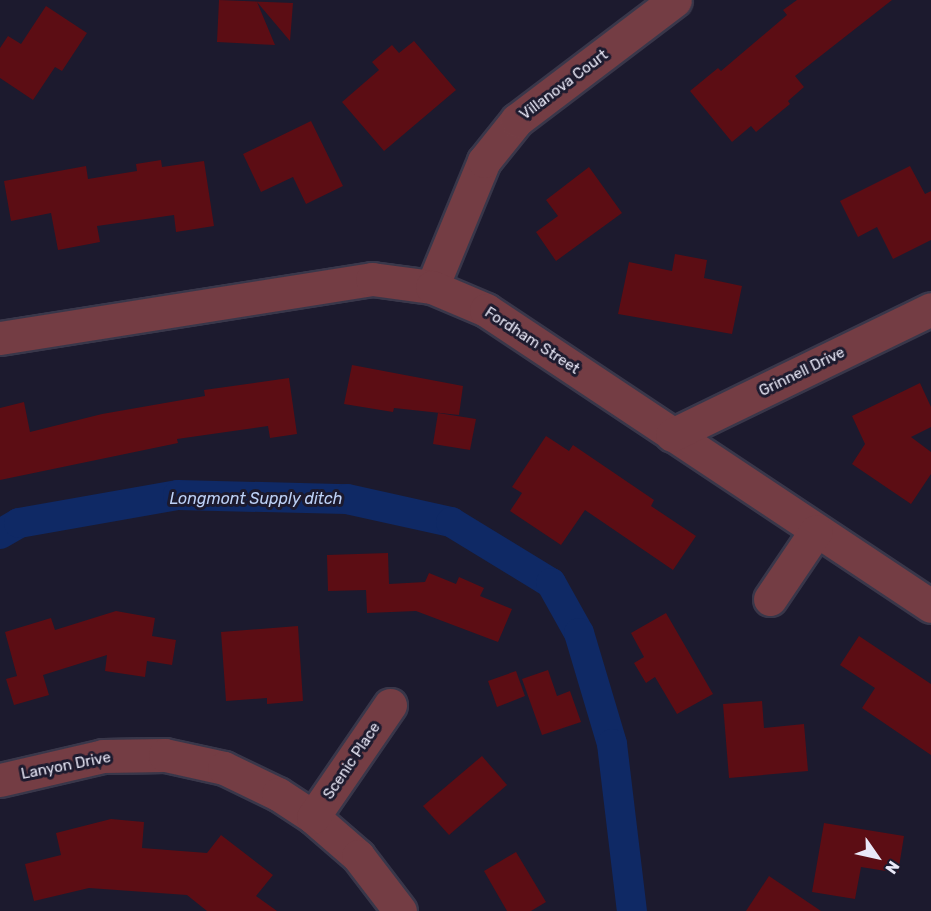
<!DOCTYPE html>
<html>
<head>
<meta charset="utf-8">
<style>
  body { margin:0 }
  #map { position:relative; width:931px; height:911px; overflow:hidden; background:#1c1a2e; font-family:Rubik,sans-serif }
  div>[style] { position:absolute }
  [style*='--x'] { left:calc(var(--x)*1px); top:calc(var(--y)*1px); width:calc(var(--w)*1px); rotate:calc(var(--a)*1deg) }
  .canal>* { height:30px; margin:-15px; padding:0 15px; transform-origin:15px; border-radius:15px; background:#0f2965 }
  .building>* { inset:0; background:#5c0d14 }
  .roads { filter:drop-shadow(2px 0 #39374a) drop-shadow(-2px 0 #39374a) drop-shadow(0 2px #39374a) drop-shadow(0 -2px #39374a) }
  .street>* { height:33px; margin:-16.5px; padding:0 16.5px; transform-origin:16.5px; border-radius:16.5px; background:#743d44 }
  span { translate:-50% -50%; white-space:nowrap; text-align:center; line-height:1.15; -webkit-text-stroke:6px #1c1a2e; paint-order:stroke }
  .street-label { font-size:15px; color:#e9e8f7 }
  .water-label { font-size:16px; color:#bdd1f6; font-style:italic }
  .north { position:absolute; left:847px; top:827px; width:60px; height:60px; -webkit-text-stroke:4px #1c1a2e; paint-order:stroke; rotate:124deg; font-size:16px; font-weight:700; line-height:24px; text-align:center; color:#e9e8f7 }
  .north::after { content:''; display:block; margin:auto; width:21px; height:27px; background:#e9e8f7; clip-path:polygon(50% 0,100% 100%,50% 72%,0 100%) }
</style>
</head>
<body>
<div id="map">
  <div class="canal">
    <i style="--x:0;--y:534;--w:22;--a:-30"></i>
    <i style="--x:19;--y:523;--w:161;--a:-10"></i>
    <i style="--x:178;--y:495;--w:169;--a:1.4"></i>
    <i style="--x:347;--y:499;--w:107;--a:12.5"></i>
    <i style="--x:451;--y:522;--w:117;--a:31.4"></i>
    <i style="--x:551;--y:583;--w:57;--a:60.8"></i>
    <i style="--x:579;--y:633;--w:116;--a:73.4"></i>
    <i style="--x:612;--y:744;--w:168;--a:83.2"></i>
  </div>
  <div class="building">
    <i style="clip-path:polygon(219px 0,293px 3px,290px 41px,257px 2px,275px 45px,217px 42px)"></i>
    <i style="clip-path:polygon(797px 0,892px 0,795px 76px,804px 87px,788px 101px,790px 104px,756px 132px,751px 126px,732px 142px,690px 91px,718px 68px,721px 71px,787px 15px,783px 10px)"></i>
    <i style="clip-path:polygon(46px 6px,87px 33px,62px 71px,55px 67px,33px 100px,0 78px,0 48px,8px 36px,21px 44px)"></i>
    <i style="clip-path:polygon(414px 41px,456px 90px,384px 151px,342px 102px,379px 70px,372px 62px,392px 45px,399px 53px)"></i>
    <i style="clip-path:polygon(311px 121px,343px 186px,306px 204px,293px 177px,261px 192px,243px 154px)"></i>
    <i style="clip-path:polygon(161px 160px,162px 167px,204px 161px,214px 226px,176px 232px,174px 215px,97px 226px,100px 242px,58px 250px,51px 213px,11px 221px,4px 181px,86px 166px,88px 179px,137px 171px,136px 164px)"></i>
    <i style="clip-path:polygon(910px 166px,925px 194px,931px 191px,931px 240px,893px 259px,877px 227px,858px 237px,840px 201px)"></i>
    <i style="clip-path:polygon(589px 167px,622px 213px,556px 261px,536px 232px,558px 216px,546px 200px)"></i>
    <i style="clip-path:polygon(675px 254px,707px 260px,704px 278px,742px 286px,732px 334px,618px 314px,629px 262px,672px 271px)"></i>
    <i style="clip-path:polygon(352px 365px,463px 386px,459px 415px,394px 408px,393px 412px,344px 404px)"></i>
    <i style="clip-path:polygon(289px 378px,297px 434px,270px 438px,268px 426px,177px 439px,178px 443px,0 480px,0 408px,24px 402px,30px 432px,102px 414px,205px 396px,204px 390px)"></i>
    <i style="clip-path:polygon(920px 383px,931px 407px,931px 427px,911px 437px,931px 452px,931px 474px,911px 504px,852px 464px,865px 444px,852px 416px)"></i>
    <i style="clip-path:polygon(438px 413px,476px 419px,470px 450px,433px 444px)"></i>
    <i style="clip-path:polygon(546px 436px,569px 451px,573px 445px,654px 500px,651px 506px,696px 536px,673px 570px,585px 510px,561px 545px,510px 511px,522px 493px,512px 487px)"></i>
    <i style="clip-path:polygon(388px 553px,389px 584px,425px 582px,429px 573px,456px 584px,459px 577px,484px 588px,480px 596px,512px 609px,498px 642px,416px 611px,367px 613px,366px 590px,328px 591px,327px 555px)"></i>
    <i style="clip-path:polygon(116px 611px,155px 618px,152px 636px,176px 640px,172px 665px,147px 661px,145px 677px,105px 671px,107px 655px,43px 675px,49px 695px,14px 705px,6px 679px,17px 676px,5px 632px,51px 618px,55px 630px)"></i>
    <i style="clip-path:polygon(666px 613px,713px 694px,677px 714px,655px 677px,646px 683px,634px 663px,644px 657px,631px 633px)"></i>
    <i style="clip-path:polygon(298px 626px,303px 701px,267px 704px,267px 698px,226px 701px,221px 632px)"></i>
    <i style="clip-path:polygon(859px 636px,931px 684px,931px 755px,862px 708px,875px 688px,840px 665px)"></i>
    <i style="clip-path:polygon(548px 670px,557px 696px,570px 691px,581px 722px,542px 735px,522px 679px)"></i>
    <i style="clip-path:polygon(516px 671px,525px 696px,497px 707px,488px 681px)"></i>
    <i style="clip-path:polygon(762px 701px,764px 728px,804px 724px,808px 771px,729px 778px,723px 704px)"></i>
    <i style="clip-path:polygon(482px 756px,507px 785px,449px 835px,423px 806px)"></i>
    <i style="clip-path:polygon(111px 819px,144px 822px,142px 848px,207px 853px,221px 835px,273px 875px,256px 896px,277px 911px,207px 911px,187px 895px,89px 888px,34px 901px,25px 864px,61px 855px,56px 833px)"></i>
    <i style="clip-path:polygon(824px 823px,904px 836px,898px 873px,861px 867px,855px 899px,812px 892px)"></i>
    <i style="clip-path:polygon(516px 852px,546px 902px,531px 911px,507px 911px,484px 871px)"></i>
    <i style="clip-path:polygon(769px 876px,821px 911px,746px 911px)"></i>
  </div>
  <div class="roads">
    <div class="street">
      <i style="--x:432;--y:287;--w:136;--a:-67.6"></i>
      <i style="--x:484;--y:161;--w:53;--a:-51.2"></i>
      <i style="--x:517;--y:120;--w:198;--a:-37.2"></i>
      <i style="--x:0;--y:338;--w:377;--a:-9"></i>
      <i style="--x:372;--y:279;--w:61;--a:7.6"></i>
      <i style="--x:432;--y:287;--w:59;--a:23.1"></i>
      <i style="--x:486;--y:310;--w:534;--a:33.63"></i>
      <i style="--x:672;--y:435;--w:288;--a:-25.9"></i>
      <i style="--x:770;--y:599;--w:82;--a:-55.9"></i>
      <i style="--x:0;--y:780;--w:106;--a:-13.1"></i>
      <i style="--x:103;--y:756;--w:62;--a:-0.9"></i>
      <i style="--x:165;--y:755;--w:60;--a:12.4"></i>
      <i style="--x:224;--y:768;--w:60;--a:25.7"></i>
      <i style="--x:278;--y:794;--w:42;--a:33.3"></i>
      <i style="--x:313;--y:817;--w:60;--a:40.9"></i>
      <i style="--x:358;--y:856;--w:69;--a:52.6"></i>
      <i style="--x:313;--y:817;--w:136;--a:-55.5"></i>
    </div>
  </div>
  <div class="street-label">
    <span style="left:564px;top:85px;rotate:-37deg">Villanova Court</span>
    <span style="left:532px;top:341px;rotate:33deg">Fordham Street</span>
    <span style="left:802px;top:372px;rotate:-26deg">Grinnell Drive</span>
    <span style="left:352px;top:761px;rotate:-56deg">Scenic Place</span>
    <span style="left:66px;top:766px;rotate:-11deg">Lanyon Drive</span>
  </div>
  <div class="water-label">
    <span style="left:256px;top:499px">Longmont Supply ditch</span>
  </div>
  <div class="north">N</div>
</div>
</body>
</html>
